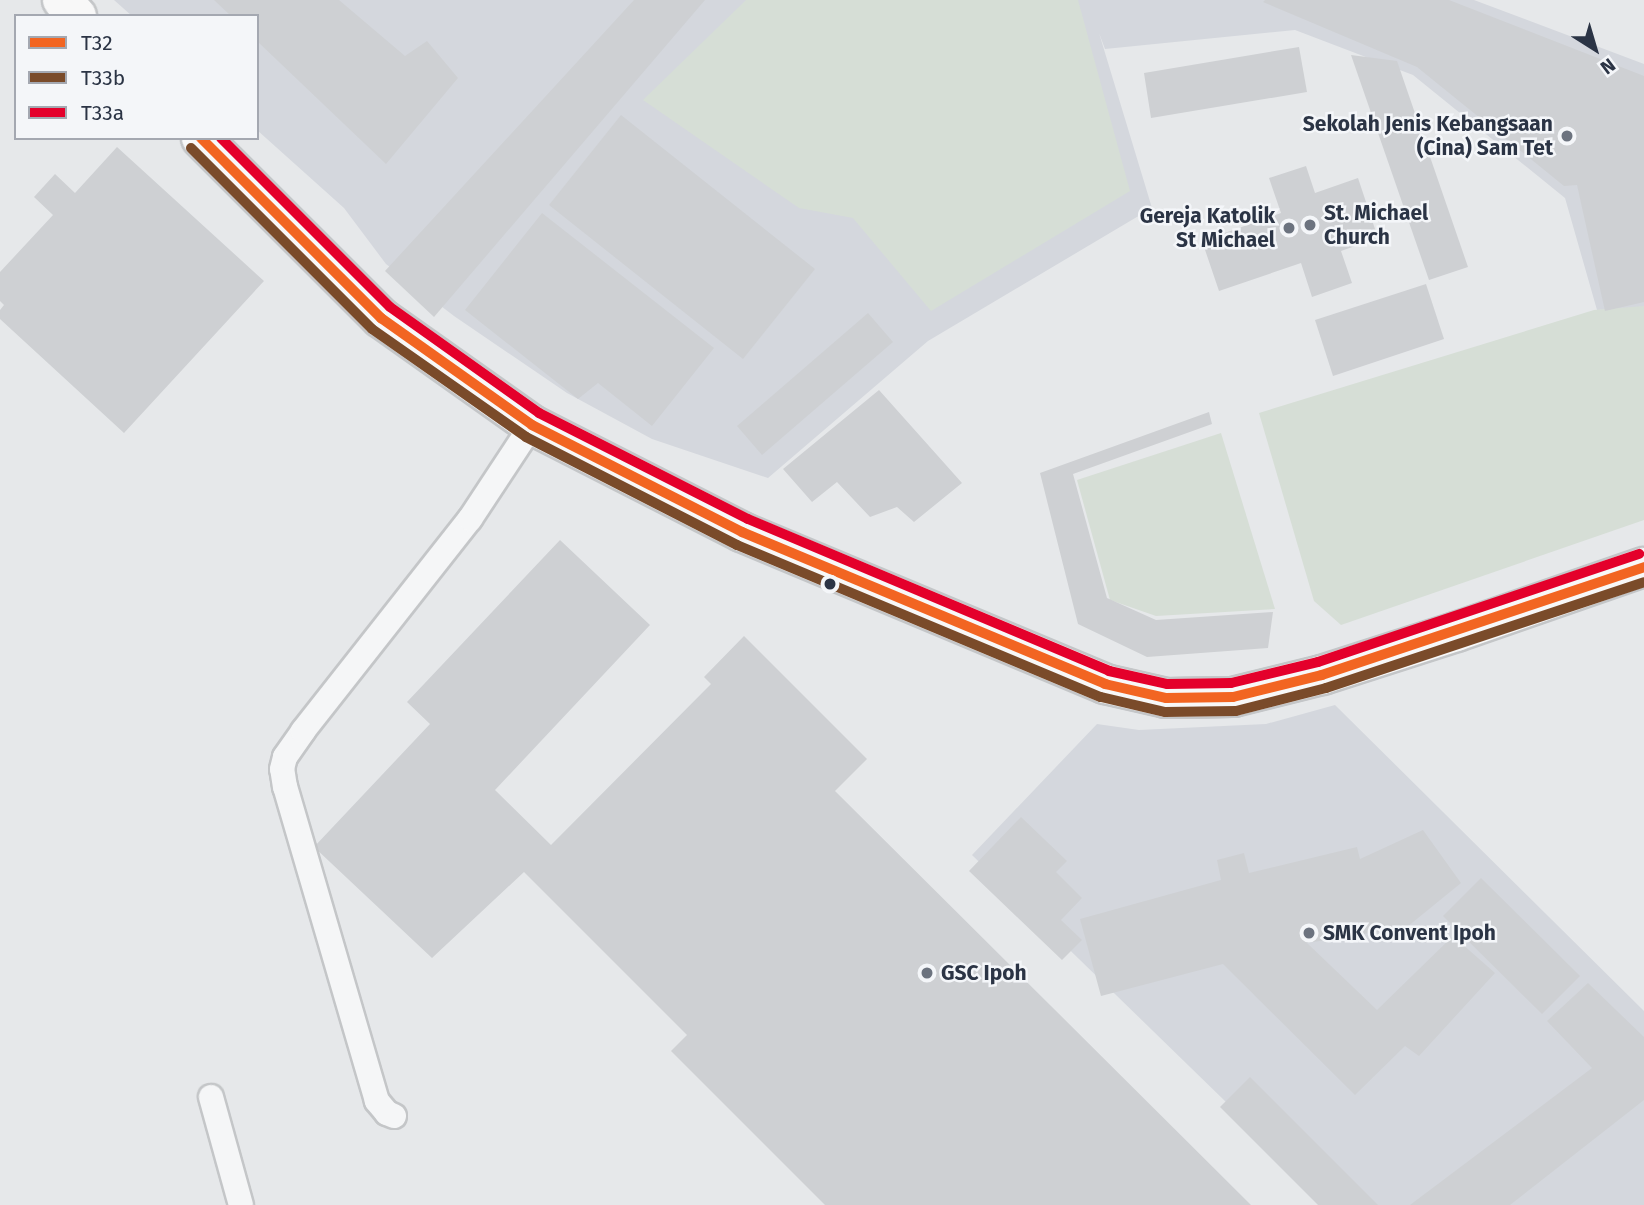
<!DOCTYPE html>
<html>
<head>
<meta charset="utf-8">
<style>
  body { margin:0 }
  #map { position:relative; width:1644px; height:1205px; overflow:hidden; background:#e6e8ea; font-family:"Fira Sans",sans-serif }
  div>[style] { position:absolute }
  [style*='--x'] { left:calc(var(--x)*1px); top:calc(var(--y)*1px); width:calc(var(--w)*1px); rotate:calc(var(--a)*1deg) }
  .built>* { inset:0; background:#d4d7dd }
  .green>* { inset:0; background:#d6ded6 }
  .building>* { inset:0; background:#ced0d3 }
  .roads { filter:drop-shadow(2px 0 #c4c6c8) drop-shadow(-2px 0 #c4c6c8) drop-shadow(0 2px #c4c6c8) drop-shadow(0 -2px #c4c6c8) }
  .minor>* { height:24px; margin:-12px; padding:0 12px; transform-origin:12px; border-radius:12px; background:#f5f6f7 }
  .trunk>* { height:38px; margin:-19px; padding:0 19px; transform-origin:19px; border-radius:19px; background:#f8f8f8 }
  .bus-1>* { height:10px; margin:-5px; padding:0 5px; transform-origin:5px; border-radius:5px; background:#f26522 }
  .bus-2>* { height:10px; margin:-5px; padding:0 5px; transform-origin:5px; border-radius:5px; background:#7a4b2a }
  .bus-3>* { height:10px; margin:-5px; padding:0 5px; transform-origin:5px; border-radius:5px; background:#e4002b }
  .dots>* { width:19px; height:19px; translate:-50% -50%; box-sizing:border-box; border:4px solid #f4f6f9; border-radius:50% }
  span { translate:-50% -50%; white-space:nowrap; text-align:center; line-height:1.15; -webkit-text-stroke:5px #f4f6f9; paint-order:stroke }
  .poi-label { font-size:21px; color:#2b3445; font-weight:700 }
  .right { translate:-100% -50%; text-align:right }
  .left { translate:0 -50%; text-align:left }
  .legend { position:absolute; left:14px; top:14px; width:245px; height:126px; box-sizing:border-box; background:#f4f6f9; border:2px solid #a4a8b1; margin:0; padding:9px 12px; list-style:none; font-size:21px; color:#2b3445 }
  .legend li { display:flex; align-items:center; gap:14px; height:35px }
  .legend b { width:35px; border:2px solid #a4a8b1 }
  .north { position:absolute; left:1560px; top:14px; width:70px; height:70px; -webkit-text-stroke:5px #f4f6f9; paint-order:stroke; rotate:143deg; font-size:19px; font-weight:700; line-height:28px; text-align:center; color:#2b3445 }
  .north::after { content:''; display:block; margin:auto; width:24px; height:32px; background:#2b3445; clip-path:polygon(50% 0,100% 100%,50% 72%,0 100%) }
</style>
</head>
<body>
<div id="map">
  <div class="built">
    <i style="clip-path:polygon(114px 0,1474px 0,1644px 64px,1644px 307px,1597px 310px,1565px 198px,1413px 75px,1295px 30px,1105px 49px,1099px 33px,1152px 208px,928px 341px,768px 478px,652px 439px,567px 393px,454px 316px,386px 264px,344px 208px,257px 130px,257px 16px,132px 16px)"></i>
    <i style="clip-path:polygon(1335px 705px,1644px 1011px,1644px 1205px,1332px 1205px,972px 855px,1097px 724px,1139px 730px,1266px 724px)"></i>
  </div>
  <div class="green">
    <i style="clip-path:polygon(746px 0,1078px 0,1130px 191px,931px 311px,853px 218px,799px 208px,643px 100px)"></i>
    <i style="clip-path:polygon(1644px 306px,1644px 520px,1341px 625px,1314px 601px,1259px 413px,1594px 310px)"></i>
    <i style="clip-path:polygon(1221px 433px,1275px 609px,1156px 616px,1110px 600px,1077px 480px)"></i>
  </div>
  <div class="building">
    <i style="clip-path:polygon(214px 0,339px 0,405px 56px,427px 41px,458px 78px,386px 164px,257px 41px,257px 16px,231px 16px)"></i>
    <i style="clip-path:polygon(634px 0,705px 0,434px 317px,385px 271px)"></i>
    <i style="clip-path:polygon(1265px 0,1449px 0,1644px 76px,1644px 302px,1605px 311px,1577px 185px,1564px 186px,1417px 67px,1263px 2px)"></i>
    <i style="clip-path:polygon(1299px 47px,1307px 92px,1151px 118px,1144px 73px)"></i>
    <i style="clip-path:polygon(1351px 55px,1397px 61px,1468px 267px,1429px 280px)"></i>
    <i style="clip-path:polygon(621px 115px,815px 269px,743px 359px,549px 205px)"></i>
    <i style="clip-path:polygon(117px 147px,264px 281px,124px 433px,0 319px,0 310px,4px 305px,0 301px,0 272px,53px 215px,34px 197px,55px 174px,75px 193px)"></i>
    <i style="clip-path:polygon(1306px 166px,1315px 193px,1358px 178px,1378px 238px,1341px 251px,1352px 283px,1312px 297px,1301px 263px,1219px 291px,1202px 241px,1281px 213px,1269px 178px)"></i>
    <i style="clip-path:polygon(542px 213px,714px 348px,652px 426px,598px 383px,578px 399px,465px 310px)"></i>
    <i style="clip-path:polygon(1426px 284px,1444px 339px,1333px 376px,1315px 320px)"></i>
    <i style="clip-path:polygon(868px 313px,893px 342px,762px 455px,737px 426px)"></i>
    <i style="clip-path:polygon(879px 390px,962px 483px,914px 522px,897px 507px,870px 517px,837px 482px,812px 502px,783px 469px)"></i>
    <i style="clip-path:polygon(1209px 412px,1212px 424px,1073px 474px,1107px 598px,1156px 620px,1273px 612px,1268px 648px,1147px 657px,1078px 624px,1040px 473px)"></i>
    <i style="clip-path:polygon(560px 540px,650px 625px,495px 790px,551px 845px,711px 684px,704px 677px,744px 636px,867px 759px,835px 791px,1251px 1205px,825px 1205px,671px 1051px,687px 1035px,524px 872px,432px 958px,314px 847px,430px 724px,407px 702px)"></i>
    <i style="clip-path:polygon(1021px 817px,1067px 861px,1056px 872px,1082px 898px,1061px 920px,1082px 940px,1062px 960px,969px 871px)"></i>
    <i style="clip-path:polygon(1423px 830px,1461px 883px,1407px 927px,1307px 943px,1377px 1010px,1453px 936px,1495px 973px,1419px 1056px,1405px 1046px,1355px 1095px,1223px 964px,1101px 996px,1080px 919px,1221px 880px,1217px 860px,1244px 853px,1249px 873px,1357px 847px,1360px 859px)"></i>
    <i style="clip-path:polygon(1481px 878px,1580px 976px,1542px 1014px,1443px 916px)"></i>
    <i style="clip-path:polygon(1588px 983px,1644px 1037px,1644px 1100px,1510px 1205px,1410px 1205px,1592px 1068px,1547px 1021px)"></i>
    <i style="clip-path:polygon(1250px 1077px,1378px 1205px,1318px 1205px,1220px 1107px)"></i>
  </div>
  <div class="roads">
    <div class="minor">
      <i style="--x:211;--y:1097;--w:112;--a:74.5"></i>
      <i style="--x:394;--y:1116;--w:8;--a:-157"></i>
      <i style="--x:387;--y:1113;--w:16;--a:-130"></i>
      <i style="--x:377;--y:1101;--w:327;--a:-106.3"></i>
      <i style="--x:285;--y:787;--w:18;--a:-99"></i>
      <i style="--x:282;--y:769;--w:12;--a:-76"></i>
      <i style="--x:285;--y:757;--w:32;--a:-55"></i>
      <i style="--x:303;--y:731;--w:270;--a:-51.8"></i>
      <i style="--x:470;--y:519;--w:113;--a:-56.6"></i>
    </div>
    <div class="trunk">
      <i style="--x:62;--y:0;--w:22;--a:47"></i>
      <i style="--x:201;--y:138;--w:255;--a:45"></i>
      <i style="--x:381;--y:318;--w:185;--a:35.3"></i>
      <i style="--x:532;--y:425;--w:236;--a:27"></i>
      <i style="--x:742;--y:532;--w:394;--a:22.7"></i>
      <i style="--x:1105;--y:684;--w:63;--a:12.9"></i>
      <i style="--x:1166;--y:698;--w:67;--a:-0.9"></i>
      <i style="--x:1233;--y:697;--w:92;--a:-13.9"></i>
      <i style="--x:1322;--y:675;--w:141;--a:-17.8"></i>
      <i style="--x:1456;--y:632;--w:199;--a:-19.1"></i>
    </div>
  </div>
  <div class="bus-1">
    <i style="--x:201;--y:138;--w:255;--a:45"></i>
    <i style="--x:381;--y:318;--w:185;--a:35.3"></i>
    <i style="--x:532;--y:425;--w:236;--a:27"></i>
    <i style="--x:742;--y:532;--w:394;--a:22.7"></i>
    <i style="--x:1105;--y:684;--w:63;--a:12.9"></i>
    <i style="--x:1166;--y:698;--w:67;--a:-0.9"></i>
    <i style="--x:1233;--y:697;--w:92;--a:-13.9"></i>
    <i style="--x:1322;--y:675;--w:340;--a:-18.5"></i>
  </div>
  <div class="bus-2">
    <i style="--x:191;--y:148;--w:256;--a:45"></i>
    <i style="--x:372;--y:329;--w:188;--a:35"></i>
    <i style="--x:526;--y:437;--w:237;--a:27.1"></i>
    <i style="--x:737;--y:545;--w:394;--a:22.7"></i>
    <i style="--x:1101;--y:697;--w:66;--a:13.2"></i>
    <i style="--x:1165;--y:712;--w:71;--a:-0.8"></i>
    <i style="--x:1236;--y:711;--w:93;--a:-14.3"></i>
    <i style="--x:1326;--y:688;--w:335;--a:-18.4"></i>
  </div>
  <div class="bus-3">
    <i style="--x:221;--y:138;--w:239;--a:45"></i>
    <i style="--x:390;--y:307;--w:183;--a:35.4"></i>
    <i style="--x:539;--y:413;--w:234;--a:26.9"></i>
    <i style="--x:748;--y:519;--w:392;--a:22.8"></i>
    <i style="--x:1109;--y:671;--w:59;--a:12.6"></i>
    <i style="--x:1167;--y:684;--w:64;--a:-0.9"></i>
    <i style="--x:1231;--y:683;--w:89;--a:-13.6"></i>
    <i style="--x:1318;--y:662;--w:339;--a:-18.6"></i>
  </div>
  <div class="dots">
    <i style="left:1567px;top:136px;background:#6c737f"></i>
    <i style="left:1310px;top:225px;background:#6c737f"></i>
    <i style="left:1289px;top:228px;background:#6c737f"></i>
    <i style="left:830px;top:584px;background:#2b3445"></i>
    <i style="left:1309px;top:933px;background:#6c737f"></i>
    <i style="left:927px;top:973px;background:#6c737f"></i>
  </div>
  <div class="poi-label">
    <span class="right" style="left:1553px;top:136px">Sekolah Jenis Kebangsaan<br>(Cina) Sam Tet</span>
    <span class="left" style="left:1324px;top:225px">St. Michael<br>Church</span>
    <span class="right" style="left:1275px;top:228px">Gereja Katolik<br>St Michael</span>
    <span class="left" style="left:1323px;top:933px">SMK Convent Ipoh</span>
    <span class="left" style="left:941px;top:973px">GSC Ipoh</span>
  </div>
  <ul class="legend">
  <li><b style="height:9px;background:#f26522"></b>T32</li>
  <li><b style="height:9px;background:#7a4b2a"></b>T33b</li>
  <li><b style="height:9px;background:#e4002b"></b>T33a</li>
  </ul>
  <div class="north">N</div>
</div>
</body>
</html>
